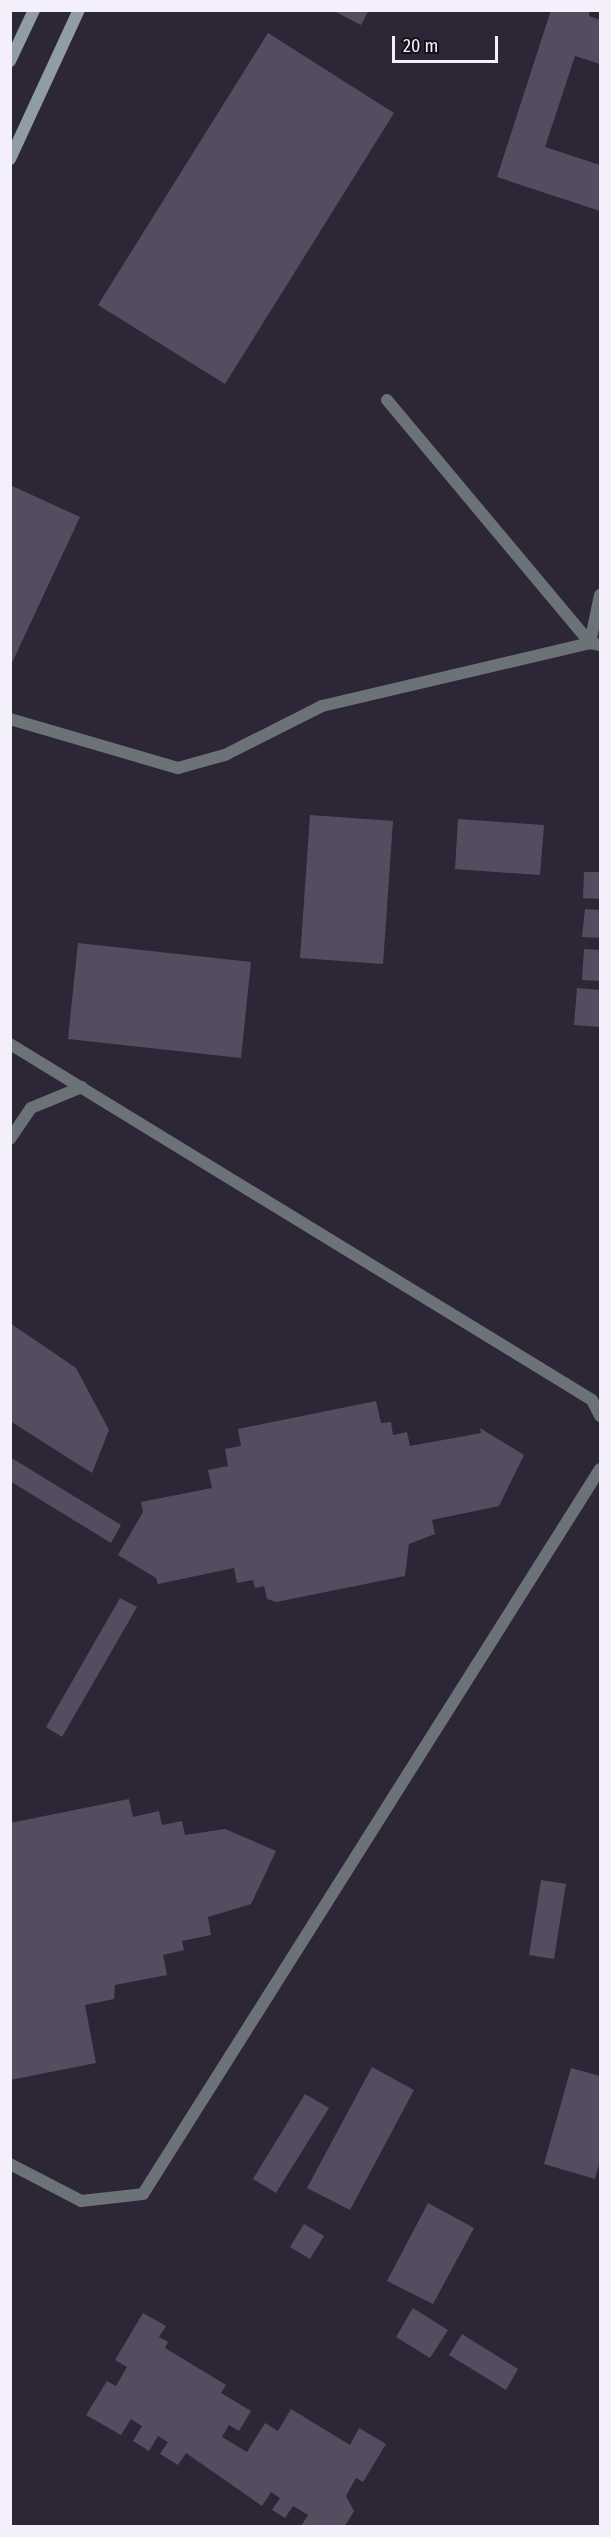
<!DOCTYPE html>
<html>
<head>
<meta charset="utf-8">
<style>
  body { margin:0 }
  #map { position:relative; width:611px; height:2537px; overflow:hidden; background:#2d2636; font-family:"Fira Sans Condensed",sans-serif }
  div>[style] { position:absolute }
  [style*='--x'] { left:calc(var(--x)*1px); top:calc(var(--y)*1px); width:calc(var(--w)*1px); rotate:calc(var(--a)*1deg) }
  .building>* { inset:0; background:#554d5f }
  .service>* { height:12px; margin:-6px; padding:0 6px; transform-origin:6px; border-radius:6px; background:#6b7379 }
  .minor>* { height:12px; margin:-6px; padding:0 6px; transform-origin:6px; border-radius:6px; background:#6b7379 }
  .secondary>* { height:12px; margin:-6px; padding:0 6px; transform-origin:6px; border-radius:6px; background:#909da7 }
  span { translate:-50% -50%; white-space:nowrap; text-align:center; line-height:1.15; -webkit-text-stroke:6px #141118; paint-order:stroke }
  .frame { position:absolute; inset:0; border:12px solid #f4f0fb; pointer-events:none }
  .scale { position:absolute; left:392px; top:36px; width:106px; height:27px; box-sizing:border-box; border:3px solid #f4f0fb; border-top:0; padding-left:8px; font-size:18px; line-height:21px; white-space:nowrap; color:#f4f0fb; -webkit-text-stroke:4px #141118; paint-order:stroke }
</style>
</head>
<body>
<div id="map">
  <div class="building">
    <i style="clip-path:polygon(332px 10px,369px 10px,361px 25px)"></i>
    <i style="clip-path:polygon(551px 10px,590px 10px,589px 16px,600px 20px,600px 64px,575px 56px,545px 147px,600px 165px,600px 211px,497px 177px)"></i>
    <i style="clip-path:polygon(268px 33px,394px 113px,225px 384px,98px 305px)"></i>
    <i style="clip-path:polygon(10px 485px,80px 517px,10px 667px)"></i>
    <i style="clip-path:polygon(310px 815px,393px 821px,383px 964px,300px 958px)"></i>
    <i style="clip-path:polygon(458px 819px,544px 825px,540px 875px,455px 869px)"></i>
    <i style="clip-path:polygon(584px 872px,600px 872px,600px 899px,583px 898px)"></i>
    <i style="clip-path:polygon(585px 909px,600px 910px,600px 938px,582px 937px)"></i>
    <i style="clip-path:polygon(78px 943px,251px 962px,241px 1058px,68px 1039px)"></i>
    <i style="clip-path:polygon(584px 949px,600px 950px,600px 981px,582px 980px)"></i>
    <i style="clip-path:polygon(577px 988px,600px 990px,600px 1027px,574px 1025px)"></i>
    <i style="clip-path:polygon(10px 1323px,76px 1368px,109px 1430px,92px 1473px,10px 1421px)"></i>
    <i style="clip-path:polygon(376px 1401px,381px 1423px,391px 1422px,393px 1435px,407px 1432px,410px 1446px,481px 1433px,480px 1428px,524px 1455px,499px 1506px,432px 1520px,435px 1534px,409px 1544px,405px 1576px,276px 1602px,267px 1599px,264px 1586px,255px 1588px,253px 1580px,237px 1583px,234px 1568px,158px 1584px,156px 1578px,118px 1555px,143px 1512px,141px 1502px,212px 1488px,208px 1470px,228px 1466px,225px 1449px,241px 1446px,238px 1429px)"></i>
    <i style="clip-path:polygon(10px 1457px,121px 1525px,111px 1543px,10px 1481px)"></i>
    <i style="clip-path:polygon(120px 1598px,137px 1607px,62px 1737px,46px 1727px)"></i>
    <i style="clip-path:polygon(129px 1799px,133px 1817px,159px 1811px,162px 1825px,182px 1821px,185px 1835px,225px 1829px,276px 1851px,251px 1904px,208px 1917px,211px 1935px,182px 1941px,184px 1950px,163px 1955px,167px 1975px,115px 1985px,114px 1999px,85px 2005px,96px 2063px,10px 2080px,10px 1823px)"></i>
    <i style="clip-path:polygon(541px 1880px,566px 1884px,554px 1959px,529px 1955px)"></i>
    <i style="clip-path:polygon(372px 2067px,414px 2090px,350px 2210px,307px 2188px)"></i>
    <i style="clip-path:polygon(571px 2068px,600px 2076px,600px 2160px,595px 2179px,544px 2164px)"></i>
    <i style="clip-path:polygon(305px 2094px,329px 2108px,276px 2193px,253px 2179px)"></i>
    <i style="clip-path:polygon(428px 2203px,474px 2228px,433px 2304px,387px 2281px)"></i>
    <i style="clip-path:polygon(304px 2224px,324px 2236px,310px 2259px,290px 2247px)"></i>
    <i style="clip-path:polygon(413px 2308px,448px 2330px,430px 2358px,396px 2337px)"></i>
    <i style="clip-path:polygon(143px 2313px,166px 2326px,159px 2337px,168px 2342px,165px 2348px,226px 2385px,221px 2393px,251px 2411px,239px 2431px,229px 2425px,222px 2437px,247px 2452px,265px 2423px,278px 2431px,291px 2409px,350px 2445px,359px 2428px,386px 2444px,363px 2482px,356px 2478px,346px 2496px,354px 2511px,345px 2526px,301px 2526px,308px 2515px,293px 2506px,285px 2518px,272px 2510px,280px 2498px,271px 2492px,262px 2506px,186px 2453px,178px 2465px,160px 2454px,168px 2442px,158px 2436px,149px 2451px,133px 2441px,142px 2426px,131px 2419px,121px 2435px,86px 2415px,107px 2381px,116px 2386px,127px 2367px,115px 2360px)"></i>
    <i style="clip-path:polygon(462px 2334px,518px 2369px,506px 2390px,449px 2355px)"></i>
  </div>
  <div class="service">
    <i style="--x:387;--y:400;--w:317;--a:50.1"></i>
    <i style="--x:590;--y:643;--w:10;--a:11"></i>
    <i style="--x:10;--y:719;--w:175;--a:16.3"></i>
    <i style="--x:178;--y:768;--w:49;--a:-15.5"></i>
    <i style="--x:225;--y:755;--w:109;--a:-26.8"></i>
    <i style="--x:322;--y:706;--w:275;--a:-13.2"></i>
    <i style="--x:590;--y:643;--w:49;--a:-78.2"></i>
    <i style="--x:10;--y:1139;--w:37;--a:-56"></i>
    <i style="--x:31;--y:1108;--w:55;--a:-22.4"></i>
  </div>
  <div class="minor">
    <i style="--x:10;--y:1044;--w:682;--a:31.45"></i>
    <i style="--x:592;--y:1400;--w:18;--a:63"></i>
    <i style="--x:10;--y:2164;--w:80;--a:27.5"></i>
    <i style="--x:81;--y:2201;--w:62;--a:-6.4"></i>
    <i style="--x:143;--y:2194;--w:857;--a:-57.77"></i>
  </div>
  <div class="secondary">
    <i style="--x:10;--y:61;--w:56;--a:-64.8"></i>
    <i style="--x:10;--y:159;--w:164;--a:-65.2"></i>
  </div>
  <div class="frame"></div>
  <div class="scale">20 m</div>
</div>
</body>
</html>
